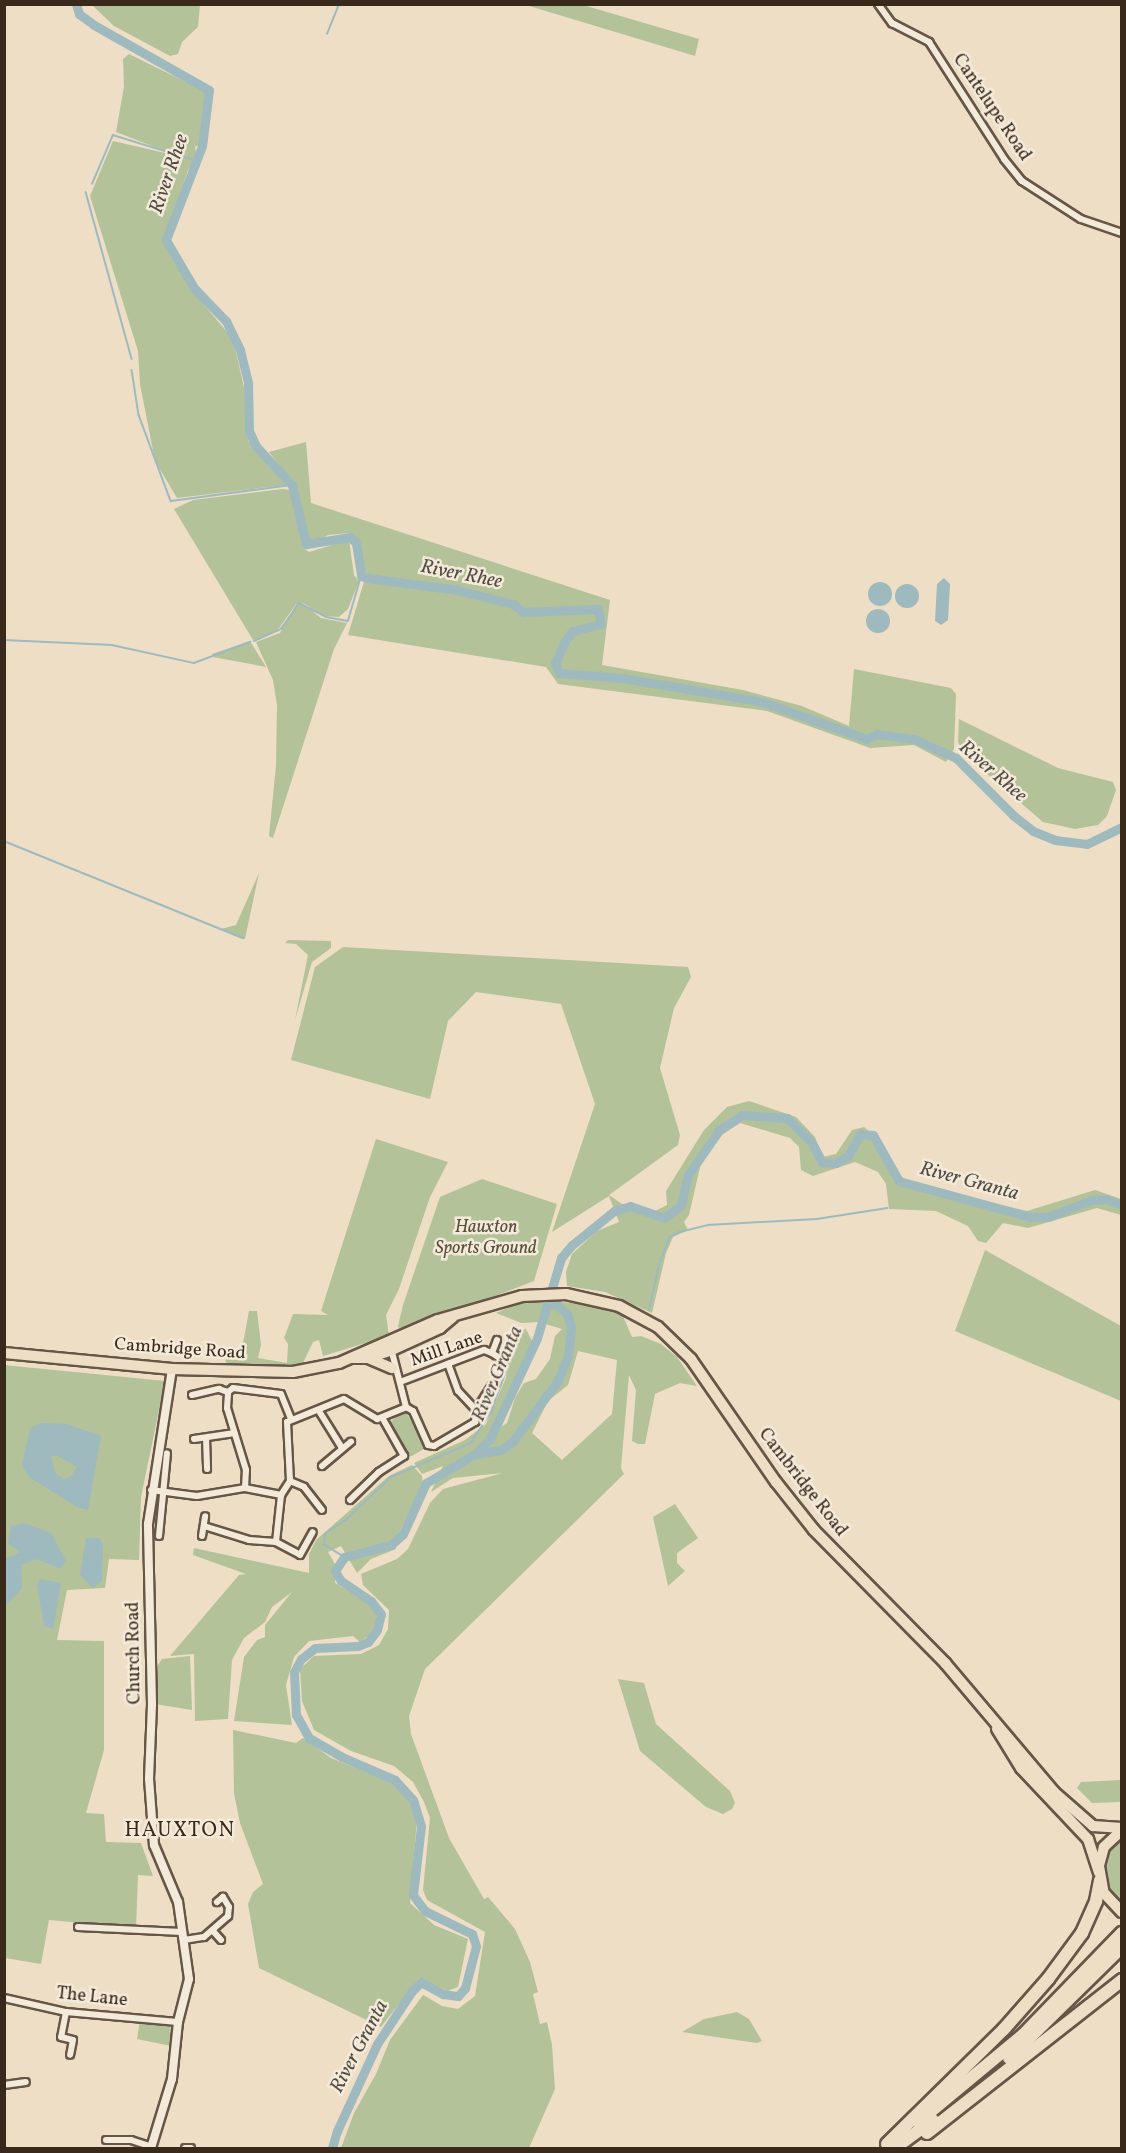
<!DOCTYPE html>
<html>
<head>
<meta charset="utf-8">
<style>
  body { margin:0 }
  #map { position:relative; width:1126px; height:2153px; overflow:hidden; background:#eedec6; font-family:Vollkorn,serif }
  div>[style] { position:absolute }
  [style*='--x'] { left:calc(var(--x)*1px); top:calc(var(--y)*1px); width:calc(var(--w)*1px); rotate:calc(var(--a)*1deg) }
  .green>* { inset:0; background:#b3c299 }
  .water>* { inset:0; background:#9ebabf }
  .round { border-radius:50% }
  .stream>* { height:1.5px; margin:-0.75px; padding:0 0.75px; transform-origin:0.75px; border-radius:0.75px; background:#9ebabf }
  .river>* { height:9px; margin:-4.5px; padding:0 4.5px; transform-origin:4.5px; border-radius:4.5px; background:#9ebabf }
  .roads { filter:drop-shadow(2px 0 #665646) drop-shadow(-2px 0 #665646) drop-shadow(0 2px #665646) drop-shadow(0 -2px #665646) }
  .minor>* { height:6px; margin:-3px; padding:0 3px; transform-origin:3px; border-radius:3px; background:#f4eada }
  .tertiary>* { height:8px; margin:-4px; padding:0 4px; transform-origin:4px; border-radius:4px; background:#f4eada }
  .trunk>* { height:10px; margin:-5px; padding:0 5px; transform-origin:5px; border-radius:5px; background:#eedec6 }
  .motorway>* { height:12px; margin:-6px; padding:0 6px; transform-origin:6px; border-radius:6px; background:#eedec6 }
  span { translate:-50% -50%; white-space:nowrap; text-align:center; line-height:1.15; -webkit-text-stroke:5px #f4eada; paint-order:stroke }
  .street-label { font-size:18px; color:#39291b }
  .park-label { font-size:18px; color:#584f3a; font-style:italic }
  .water-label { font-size:20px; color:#524d44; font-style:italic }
  .quarter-label { font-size:21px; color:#39291b; letter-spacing:1.5px }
  .frame { position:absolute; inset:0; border:6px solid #39291b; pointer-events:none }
</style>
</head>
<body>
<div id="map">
  <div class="green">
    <i style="clip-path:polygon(92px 5px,200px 5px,198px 27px,182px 42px,178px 54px,170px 56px,114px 26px)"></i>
    <i style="clip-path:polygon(526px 5px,583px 5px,699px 39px,695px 56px)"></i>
    <i style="clip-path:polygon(129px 54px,206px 92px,200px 144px,195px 147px,197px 158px,188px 170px,164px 242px,189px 287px,233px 339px,246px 396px,248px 440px,286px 485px,177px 498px,155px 461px,140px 384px,138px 351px,90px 196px,113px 141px,178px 156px,116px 132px,124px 87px,123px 59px)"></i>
    <i style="clip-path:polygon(306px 442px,311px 503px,610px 600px,602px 665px,743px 690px,802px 706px,849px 726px,854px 669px,951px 688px,956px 694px,954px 749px,946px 762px,914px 745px,870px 748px,767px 711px,558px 684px,546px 667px,348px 635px,366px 575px,359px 542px,349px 533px,328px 535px,315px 542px,307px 540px,292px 482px,269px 452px)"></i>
    <i style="clip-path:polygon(282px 489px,291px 490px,303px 548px,309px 552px,349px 540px,354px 575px,359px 581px,348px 609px,339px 617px,323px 616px,300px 601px,321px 618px,347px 623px,334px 649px,273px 838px,269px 836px,276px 765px,277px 705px,273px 680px,256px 642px,280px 633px,297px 603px,277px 631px,253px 640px,174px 509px,193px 500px)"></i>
    <i style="clip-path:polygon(250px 641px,266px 667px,213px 657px,212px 654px)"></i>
    <i style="clip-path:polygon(959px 719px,1058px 768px,1113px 782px,1116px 790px,1107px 816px,1098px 825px,1075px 829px,1043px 822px,965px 755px,958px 742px)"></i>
    <i style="clip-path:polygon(259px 873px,245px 939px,221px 929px,236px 925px)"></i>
    <i style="clip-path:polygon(288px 940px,331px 941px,331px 948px,312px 962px,295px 1020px,308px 955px,296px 944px,285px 943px)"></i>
    <i style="clip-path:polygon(343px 947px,688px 967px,691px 977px,674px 1008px,660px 1068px,680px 1135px,678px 1145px,609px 1195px,622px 1204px,653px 1212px,667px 1205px,666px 1191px,704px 1130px,727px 1107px,749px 1101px,796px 1117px,815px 1137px,822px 1157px,836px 1154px,852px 1130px,864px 1127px,876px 1137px,896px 1173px,912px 1184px,1027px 1211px,1095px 1190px,1121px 1199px,1121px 1215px,1097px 1208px,1028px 1228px,1003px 1223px,986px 1243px,978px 1241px,968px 1226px,936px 1211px,889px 1209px,886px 1184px,878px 1172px,855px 1162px,813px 1176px,801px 1170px,799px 1147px,790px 1138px,740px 1123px,716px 1139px,701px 1163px,689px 1215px,684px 1222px,688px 1230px,673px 1237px,666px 1253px,652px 1313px,605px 1292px,567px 1286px,566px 1272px,572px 1254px,597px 1231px,619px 1222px,609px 1196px,552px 1232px,595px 1104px,561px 1004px,476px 992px,448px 1021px,430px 1099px,291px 1060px,315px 967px)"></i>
    <i style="clip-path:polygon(376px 1139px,448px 1162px,430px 1197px,399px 1289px,386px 1315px,389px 1336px,323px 1356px,319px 1340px,313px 1342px,303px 1363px,291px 1366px,230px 1366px,225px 1361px,243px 1343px,249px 1311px,257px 1311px,261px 1345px,258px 1358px,287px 1363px,288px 1344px,284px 1338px,293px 1314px,328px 1315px,321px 1311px)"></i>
    <i style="clip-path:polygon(482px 1179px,557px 1204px,534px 1281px,401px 1332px,398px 1326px,403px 1305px,440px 1197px)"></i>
    <i style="clip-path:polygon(985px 1250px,1121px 1326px,1121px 1401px,955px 1331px)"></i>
    <i style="clip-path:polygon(evenodd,549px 1301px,604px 1306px,623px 1316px,632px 1337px,641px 1336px,661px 1344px,677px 1357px,697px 1386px,680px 1383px,655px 1394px,645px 1444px,638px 1444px,632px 1441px,636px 1390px,629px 1375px,621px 1468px,624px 1474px,425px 1669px,409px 1716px,411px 1734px,449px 1838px,484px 1899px,488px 1897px,515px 1929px,530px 1962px,538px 1992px,533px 1994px,540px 2024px,547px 2022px,552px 2045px,555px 2089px,529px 2148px,341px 2148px,354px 2113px,376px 2074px,390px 2040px,423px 1995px,442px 2006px,458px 2009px,475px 1996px,485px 1932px,427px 1900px,423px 1890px,430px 1818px,424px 1802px,413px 1782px,394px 1766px,351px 1751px,314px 1730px,302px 1701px,300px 1669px,314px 1656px,361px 1654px,379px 1645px,388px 1629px,389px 1610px,363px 1585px,361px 1574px,397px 1559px,408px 1549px,430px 1503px,443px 1489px,503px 1473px,453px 1478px,431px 1492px,443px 1466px,422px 1474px,414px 1463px,465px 1440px,486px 1424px,506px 1378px,508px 1358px,520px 1331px,526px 1329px,536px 1349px,526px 1361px,525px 1374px,498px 1419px,499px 1428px,507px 1423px,515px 1398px,524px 1383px,536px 1379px,550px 1359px,555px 1336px,562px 1329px,539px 1322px,521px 1323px,496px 1313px,522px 1302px,549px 1301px,578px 1351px,617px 1360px,612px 1414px,562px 1460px,532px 1433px,548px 1401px,568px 1385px,578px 1351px)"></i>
    <i style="clip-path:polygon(4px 1365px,165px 1381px,141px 1497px,139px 1560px,109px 1559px,105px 1588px,67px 1590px,57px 1640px,104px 1641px,104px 1750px,86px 1813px,104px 1814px,106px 1842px,141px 1843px,153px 1876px,138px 1875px,136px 1928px,49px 1920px,41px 1964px,5px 1958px)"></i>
    <i style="clip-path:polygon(405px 1411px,427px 1447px,412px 1456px,407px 1457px,388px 1423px)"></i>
    <i style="clip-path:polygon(412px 1465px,422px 1476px,423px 1485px,396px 1539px,396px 1549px,371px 1559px,357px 1573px,341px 1546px,328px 1552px,335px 1564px,335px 1583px,364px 1600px,377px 1613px,374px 1632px,360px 1642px,353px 1636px,309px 1641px,294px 1657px,286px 1685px,292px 1725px,234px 1721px,244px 1657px,257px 1640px,265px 1637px,265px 1625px,292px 1592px,272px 1607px,265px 1622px,244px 1638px,232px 1660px,228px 1719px,195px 1721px,194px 1654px,170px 1656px,239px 1575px,246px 1574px,193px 1555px,194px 1548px,309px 1573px,309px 1554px,316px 1540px,389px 1476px)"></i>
    <i style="clip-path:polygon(675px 1504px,698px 1538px,677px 1553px,677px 1563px,685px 1571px,668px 1586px,653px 1517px)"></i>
    <i style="clip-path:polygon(190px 1656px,192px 1710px,155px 1704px,158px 1665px,162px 1659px)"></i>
    <i style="clip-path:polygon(618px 1679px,644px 1683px,656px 1724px,730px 1791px,735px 1803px,732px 1809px,723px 1814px,706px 1807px,640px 1751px)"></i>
    <i style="clip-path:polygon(233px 1730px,296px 1743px,303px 1738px,331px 1758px,395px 1784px,408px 1799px,417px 1819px,410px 1903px,434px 1925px,468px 1939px,458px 1987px,447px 1991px,419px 1978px,381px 2027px,259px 1968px,248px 1904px,253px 1892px,263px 1884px,240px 1823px,234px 1793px)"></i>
    <i style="clip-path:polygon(1121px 1780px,1121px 1802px,1092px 1803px,1077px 1788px,1081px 1782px)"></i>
    <i style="clip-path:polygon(1121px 1835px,1121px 1908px,1110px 1897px,1102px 1868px,1110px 1846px)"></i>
    <i style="clip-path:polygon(737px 2012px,749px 2019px,762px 2041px,757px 2043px,682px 2032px,704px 2019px)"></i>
    <i style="clip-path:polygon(140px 2021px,168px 2025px,174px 2033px,171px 2046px,137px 2039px)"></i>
  </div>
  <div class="water">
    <i style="clip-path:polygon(944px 578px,950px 584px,948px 620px,941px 625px,935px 621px,937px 584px)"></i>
    <i class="round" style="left:868px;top:582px;width:24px;height:24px"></i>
    <i class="round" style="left:895px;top:584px;width:24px;height:24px"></i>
    <i class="round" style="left:866px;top:609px;width:24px;height:24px"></i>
    <i style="clip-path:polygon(evenodd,41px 1423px,67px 1424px,101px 1436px,88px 1510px,77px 1507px,29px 1477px,22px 1465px,30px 1428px,41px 1423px,56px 1455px,77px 1467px,71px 1476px,64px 1479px,56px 1474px,51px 1457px,56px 1455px)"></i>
    <i style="clip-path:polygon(24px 1523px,51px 1533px,66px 1561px,60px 1569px,37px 1559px,21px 1565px,22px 1588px,8px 1604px,5px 1603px,5px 1559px,20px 1552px,8px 1543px,11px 1526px)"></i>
    <i style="clip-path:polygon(86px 1538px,99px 1538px,103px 1544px,102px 1581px,93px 1588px,80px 1575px)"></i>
    <i style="clip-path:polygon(40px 1579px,61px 1583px,53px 1629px,44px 1626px,37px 1585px)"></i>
  </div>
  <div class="stream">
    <i style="--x:327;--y:34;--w:32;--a:-68"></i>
    <i style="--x:940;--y:54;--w:57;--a:55.8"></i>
    <i style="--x:92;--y:184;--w:53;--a:-66.8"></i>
    <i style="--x:113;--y:135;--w:88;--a:17.2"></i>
    <i style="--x:86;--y:192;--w:173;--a:74.6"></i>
    <i style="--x:132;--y:370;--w:46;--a:81.2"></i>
    <i style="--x:139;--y:415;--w:92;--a:69.6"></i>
    <i style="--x:171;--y:501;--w:121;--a:-7.6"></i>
    <i style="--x:4;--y:640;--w:108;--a:2.7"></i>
    <i style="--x:112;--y:645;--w:84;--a:12.4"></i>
    <i style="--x:194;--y:663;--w:60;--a:-20.6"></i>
    <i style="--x:254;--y:641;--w:30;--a:-24"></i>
    <i style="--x:281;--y:629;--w:32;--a:-55"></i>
    <i style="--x:299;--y:603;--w:30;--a:27"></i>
    <i style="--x:326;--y:617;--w:22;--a:10"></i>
    <i style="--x:348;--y:621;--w:47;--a:-73.9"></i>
    <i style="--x:4;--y:841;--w:258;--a:22.1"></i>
    <i style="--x:649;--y:1310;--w:46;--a:-77.5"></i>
    <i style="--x:659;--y:1265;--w:30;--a:-69"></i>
    <i style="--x:670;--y:1237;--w:11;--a:-27"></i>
    <i style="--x:680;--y:1232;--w:29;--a:-14"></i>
    <i style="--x:708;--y:1225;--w:109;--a:-3.2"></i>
    <i style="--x:817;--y:1219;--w:71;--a:-8.9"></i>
    <i style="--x:344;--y:1557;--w:23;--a:-149"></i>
    <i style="--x:324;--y:1545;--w:11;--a:-85"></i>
    <i style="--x:325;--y:1534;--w:25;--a:-34"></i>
    <i style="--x:346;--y:1520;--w:62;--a:-43.7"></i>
    <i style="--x:391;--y:1477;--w:87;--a:-23"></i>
    <i style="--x:471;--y:1443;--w:37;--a:-57"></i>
    <i style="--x:491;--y:1412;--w:66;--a:-69.6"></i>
  </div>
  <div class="river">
    <i style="--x:76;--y:4;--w:10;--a:73"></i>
    <i style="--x:79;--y:14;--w:19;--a:36"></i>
    <i style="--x:94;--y:25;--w:132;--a:29.5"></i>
    <i style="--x:209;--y:90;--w:56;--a:97.1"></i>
    <i style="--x:202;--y:146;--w:101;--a:111"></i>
    <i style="--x:166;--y:240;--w:56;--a:59.7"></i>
    <i style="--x:194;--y:288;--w:46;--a:45.9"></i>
    <i style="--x:226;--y:321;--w:32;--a:64"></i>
    <i style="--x:240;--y:350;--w:34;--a:76"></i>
    <i style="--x:248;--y:383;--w:48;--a:88.8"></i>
    <i style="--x:249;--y:431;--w:17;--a:65"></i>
    <i style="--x:256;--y:446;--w:53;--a:47.3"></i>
    <i style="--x:292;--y:485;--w:61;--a:76.7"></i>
    <i style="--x:306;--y:544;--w:45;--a:-9"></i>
    <i style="--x:350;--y:537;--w:8;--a:45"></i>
    <i style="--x:356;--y:543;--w:33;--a:81"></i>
    <i style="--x:361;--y:576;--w:7;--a:16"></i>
    <i style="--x:368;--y:578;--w:90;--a:7.7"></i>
    <i style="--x:457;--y:590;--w:58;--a:14"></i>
    <i style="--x:513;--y:604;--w:13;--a:39"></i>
    <i style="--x:523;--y:612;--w:75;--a:-2.3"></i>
    <i style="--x:598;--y:609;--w:15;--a:79"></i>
    <i style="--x:601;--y:624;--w:30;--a:166"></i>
    <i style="--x:572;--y:631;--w:14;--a:124"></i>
    <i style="--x:564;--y:643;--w:22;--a:114"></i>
    <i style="--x:555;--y:663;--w:11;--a:68"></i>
    <i style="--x:559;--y:673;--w:64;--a:4.5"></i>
    <i style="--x:623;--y:678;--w:142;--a:9.7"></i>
    <i style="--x:763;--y:702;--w:110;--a:19.6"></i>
    <i style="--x:867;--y:739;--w:11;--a:-27"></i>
    <i style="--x:877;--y:734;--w:37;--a:8"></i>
    <i style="--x:914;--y:739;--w:46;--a:24.3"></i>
    <i style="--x:956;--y:758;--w:82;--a:45"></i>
    <i style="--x:1014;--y:816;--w:24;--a:38"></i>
    <i style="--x:1033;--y:831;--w:24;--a:22"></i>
    <i style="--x:1055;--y:840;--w:32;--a:7"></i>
    <i style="--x:1087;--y:844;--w:39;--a:-26"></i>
    <i style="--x:475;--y:1454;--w:26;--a:-9"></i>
    <i style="--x:501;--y:1450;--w:15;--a:-37"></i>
    <i style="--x:513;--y:1441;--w:74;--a:-53.3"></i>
    <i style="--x:557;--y:1382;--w:28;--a:-67"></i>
    <i style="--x:568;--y:1356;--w:29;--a:-84"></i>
    <i style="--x:571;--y:1327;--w:14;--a:-107"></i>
    <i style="--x:567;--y:1314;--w:15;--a:-138"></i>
    <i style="--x:556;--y:1304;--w:9;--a:180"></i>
    <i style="--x:332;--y:2148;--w:18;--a:-74"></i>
    <i style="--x:337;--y:2131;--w:96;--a:-65.3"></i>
    <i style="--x:377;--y:2044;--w:64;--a:-56.6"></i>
    <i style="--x:412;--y:1991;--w:13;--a:-45"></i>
    <i style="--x:421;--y:1982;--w:25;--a:29"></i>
    <i style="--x:443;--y:1994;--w:15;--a:8"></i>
    <i style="--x:458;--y:1996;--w:11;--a:-49"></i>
    <i style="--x:465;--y:1988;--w:43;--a:-75.3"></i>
    <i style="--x:476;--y:1946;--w:13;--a:-108"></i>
    <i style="--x:472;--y:1934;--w:52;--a:-153.9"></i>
    <i style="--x:425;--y:1911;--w:20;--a:-127"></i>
    <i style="--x:413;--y:1895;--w:69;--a:-83.4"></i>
    <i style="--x:421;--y:1826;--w:27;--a:-107"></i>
    <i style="--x:413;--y:1800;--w:27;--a:-132"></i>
    <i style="--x:395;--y:1780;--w:58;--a:-156.5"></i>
    <i style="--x:342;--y:1757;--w:38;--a:-150"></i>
    <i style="--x:309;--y:1738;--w:26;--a:-119"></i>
    <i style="--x:296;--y:1715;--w:43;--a:-92.7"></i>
    <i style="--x:294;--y:1672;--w:15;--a:-62"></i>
    <i style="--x:301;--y:1659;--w:18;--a:-38"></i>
    <i style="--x:315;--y:1648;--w:43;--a:-2.7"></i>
    <i style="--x:358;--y:1646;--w:11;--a:-22"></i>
    <i style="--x:368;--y:1642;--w:15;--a:-53"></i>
    <i style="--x:377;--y:1630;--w:16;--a:-76"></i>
    <i style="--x:381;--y:1614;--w:16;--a:-128"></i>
    <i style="--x:371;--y:1601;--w:36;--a:-146"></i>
    <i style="--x:341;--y:1581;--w:12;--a:-121"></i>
    <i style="--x:335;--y:1571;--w:17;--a:-57"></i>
    <i style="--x:344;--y:1557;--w:49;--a:-14.3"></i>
    <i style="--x:391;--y:1545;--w:16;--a:-43"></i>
    <i style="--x:403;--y:1534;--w:56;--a:-65.7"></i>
    <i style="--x:426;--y:1483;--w:57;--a:-30.6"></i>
    <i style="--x:475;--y:1454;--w:21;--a:-45"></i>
    <i style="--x:490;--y:1439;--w:111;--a:-65"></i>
    <i style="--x:537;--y:1338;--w:84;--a:-73.3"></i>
    <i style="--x:561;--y:1258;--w:17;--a:-50"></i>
    <i style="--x:572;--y:1245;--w:54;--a:-39"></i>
    <i style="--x:614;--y:1211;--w:17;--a:-17"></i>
    <i style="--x:630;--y:1206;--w:36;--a:19"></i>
    <i style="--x:664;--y:1218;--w:21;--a:-37"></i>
    <i style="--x:681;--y:1205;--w:31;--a:-77"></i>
    <i style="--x:688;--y:1175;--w:56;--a:-55.2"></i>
    <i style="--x:720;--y:1129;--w:26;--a:-32"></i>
    <i style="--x:742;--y:1115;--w:45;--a:3.8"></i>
    <i style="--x:787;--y:1118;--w:35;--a:45"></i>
    <i style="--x:812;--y:1143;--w:21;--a:62"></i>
    <i style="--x:822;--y:1162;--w:14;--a:4"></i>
    <i style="--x:836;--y:1163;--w:14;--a:-30"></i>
    <i style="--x:848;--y:1156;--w:25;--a:-61"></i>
    <i style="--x:860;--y:1134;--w:13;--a:4"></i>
    <i style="--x:873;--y:1135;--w:53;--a:60.5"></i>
    <i style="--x:899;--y:1181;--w:137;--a:15.3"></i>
    <i style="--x:1031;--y:1217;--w:17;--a:0"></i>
    <i style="--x:1048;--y:1217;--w:46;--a:-21.6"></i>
    <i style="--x:1091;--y:1200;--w:15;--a:-4"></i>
    <i style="--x:1106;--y:1199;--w:17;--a:21"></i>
  </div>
  <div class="roads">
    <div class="minor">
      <i style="--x:878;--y:4;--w:24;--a:54"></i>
      <i style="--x:892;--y:23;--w:42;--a:27.2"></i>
      <i style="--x:929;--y:42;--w:139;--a:57.3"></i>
      <i style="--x:1004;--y:159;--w:28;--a:51"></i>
      <i style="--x:1022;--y:181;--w:70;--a:32.8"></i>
      <i style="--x:1081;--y:219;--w:43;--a:18.9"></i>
      <i style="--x:492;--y:1353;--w:14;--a:34"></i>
      <i style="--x:400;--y:1382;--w:90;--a:-20.9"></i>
      <i style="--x:484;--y:1350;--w:9;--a:21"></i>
      <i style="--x:492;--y:1353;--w:14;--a:-69"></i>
      <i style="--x:192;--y:1395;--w:28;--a:-13"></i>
      <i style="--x:219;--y:1389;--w:9;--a:18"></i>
      <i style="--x:406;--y:1407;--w:8;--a:30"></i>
      <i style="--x:413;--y:1411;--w:37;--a:66"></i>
      <i style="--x:428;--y:1445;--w:6;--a:9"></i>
      <i style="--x:434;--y:1446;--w:48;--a:-30.3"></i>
      <i style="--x:475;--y:1422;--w:12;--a:-85"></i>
      <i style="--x:476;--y:1410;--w:26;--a:-133"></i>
      <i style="--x:458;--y:1391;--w:29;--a:-110"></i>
      <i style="--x:476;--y:1410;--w:31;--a:-57"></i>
      <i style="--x:319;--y:1411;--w:44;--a:58.1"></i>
      <i style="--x:206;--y:1438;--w:31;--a:88"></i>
      <i style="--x:194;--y:1439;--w:41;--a:-8.3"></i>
      <i style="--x:322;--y:1466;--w:38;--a:-40"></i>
      <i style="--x:290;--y:1481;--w:15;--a:23"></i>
      <i style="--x:304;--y:1487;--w:29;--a:52"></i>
      <i style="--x:245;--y:1488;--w:18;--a:-87"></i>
      <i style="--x:246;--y:1470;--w:65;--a:-107"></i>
      <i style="--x:227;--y:1408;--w:16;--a:-86"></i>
      <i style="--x:228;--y:1392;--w:6;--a:-39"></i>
      <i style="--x:233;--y:1388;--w:48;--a:7.1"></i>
      <i style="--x:281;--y:1394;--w:27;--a:68"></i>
      <i style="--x:151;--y:1490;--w:46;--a:7.4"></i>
      <i style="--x:197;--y:1496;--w:49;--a:-9.5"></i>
      <i style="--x:245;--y:1488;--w:37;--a:11"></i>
      <i style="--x:281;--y:1495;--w:17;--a:-57"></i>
      <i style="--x:290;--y:1481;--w:59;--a:-92.9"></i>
      <i style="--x:287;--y:1422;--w:61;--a:-22"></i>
      <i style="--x:344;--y:1399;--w:39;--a:31"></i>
      <i style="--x:377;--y:1419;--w:31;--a:-22"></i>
      <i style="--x:406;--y:1407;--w:61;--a:-104.3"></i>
      <i style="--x:350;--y:1500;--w:40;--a:-44"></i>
      <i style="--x:379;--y:1472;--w:30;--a:-33"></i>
      <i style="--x:404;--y:1456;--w:43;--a:-119.6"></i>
      <i style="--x:204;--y:1526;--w:47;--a:17.3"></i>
      <i style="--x:249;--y:1540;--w:27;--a:4"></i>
      <i style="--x:276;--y:1542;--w:27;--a:28"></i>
      <i style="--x:300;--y:1555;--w:26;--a:-61"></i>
      <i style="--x:159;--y:1536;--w:83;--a:-84.5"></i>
      <i style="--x:202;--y:1536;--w:20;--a:-81"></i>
      <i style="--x:276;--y:1542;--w:47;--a:-83.9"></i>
      <i style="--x:78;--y:1927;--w:104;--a:2.8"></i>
      <i style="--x:213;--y:1931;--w:12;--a:48"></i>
      <i style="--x:184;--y:1940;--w:20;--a:-9"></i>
      <i style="--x:204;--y:1937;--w:32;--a:-41"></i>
      <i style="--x:228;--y:1916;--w:9;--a:-84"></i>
      <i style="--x:229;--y:1907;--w:12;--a:-121"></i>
      <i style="--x:223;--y:1897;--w:8;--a:140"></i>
      <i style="--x:4;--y:1998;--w:64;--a:12.7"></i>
      <i style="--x:66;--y:2012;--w:112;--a:5.1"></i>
      <i style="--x:66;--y:2012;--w:25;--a:101"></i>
      <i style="--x:61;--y:2037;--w:12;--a:14"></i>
      <i style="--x:73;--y:2040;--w:15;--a:101"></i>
      <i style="--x:4;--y:2085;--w:22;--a:-8"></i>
      <i style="--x:106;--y:2140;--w:25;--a:0"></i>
      <i style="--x:131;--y:2140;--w:22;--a:18"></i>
      <i style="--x:185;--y:2148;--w:6;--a:0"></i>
    </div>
    <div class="tertiary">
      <i style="--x:151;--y:2148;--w:72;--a:-73.1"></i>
      <i style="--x:172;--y:2079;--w:57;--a:-84"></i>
      <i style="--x:178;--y:2022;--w:44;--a:-75.7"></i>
      <i style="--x:189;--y:1979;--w:78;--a:-98.1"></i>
      <i style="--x:178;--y:1902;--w:62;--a:-112.8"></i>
      <i style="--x:154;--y:1845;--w:66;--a:-94.3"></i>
      <i style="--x:149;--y:1779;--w:75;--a:-87.7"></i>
      <i style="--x:152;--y:1704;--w:180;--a:-91.3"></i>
      <i style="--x:148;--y:1524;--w:157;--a:-81.2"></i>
    </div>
    <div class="trunk">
      <i style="--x:4;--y:1353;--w:169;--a:5.4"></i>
      <i style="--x:172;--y:1369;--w:121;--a:1.4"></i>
      <i style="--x:293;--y:1372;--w:47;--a:-11.1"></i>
      <i style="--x:339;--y:1363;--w:108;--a:-23.5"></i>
      <i style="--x:438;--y:1320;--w:87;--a:-15.9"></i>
      <i style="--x:522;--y:1296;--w:44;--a:-2.6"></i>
      <i style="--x:566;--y:1294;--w:54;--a:12.8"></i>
      <i style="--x:619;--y:1306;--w:44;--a:28.3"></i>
      <i style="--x:658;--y:1327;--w:46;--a:44.1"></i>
      <i style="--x:691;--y:1359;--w:150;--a:55.4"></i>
      <i style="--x:776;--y:1482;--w:61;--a:51.6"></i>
      <i style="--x:814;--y:1530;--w:187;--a:45.4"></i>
      <i style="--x:945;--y:1663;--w:169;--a:49.8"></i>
      <i style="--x:1054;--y:1792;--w:52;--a:41.1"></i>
      <i style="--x:1093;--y:1826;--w:29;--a:4"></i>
      <i style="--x:353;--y:1358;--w:15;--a:0"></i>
      <i style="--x:368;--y:1358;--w:25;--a:-18"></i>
      <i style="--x:392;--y:1350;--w:53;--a:-24.6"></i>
      <i style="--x:440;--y:1328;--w:16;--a:-40"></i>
      <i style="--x:368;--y:1358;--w:26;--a:23"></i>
      <i style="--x:997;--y:1729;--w:46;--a:58.4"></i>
      <i style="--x:1021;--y:1768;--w:98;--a:46.7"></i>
      <i style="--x:1088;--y:1839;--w:35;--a:72"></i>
      <i style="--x:1122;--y:1830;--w:25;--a:137"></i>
      <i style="--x:1104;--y:1847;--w:20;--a:105"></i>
      <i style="--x:1099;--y:1866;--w:27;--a:80"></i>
      <i style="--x:1104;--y:1893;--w:26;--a:47"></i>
    </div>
    <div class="motorway">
      <i style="--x:1009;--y:2058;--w:158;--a:-44.5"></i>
      <i style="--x:918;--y:2122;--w:138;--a:-39.7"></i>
      <i style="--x:1024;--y:2034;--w:141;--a:-45.9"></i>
      <i style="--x:927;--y:2133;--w:248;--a:-38.1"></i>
      <i style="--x:887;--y:2144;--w:164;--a:-44.5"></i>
      <i style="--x:1004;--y:2029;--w:67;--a:-48.7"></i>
      <i style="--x:1048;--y:1979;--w:57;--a:-53.5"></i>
      <i style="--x:1082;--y:1933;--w:35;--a:-66"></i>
      <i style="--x:1096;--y:1901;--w:21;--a:-79"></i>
      <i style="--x:895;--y:2148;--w:47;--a:-36.4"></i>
    </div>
  </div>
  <div class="street-label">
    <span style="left:991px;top:108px;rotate:56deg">Cantelupe Road</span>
    <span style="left:180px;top:1350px;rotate:4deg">Cambridge Road</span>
    <span style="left:447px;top:1350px;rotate:-19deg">Mill Lane</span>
    <span style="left:802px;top:1483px;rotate:52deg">Cambridge Road</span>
    <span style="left:135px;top:1653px;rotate:-91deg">Church Road</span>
    <span style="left:92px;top:1998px;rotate:6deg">The Lane</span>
  </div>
  <div class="park-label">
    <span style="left:486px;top:1239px">Hauxton<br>Sports Ground</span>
  </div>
  <div class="water-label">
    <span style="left:170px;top:174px;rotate:-71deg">River Rhee</span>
    <span style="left:461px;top:575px;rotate:11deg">River Rhee</span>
    <span style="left:992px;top:772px;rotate:41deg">River Rhee</span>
    <span style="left:969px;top:1182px;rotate:15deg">River Granta</span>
    <span style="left:498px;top:1374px;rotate:-67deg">River Granta</span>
    <span style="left:360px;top:2047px;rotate:-62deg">River Granta</span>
  </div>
  <div class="quarter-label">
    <span style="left:180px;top:1831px">HAUXTON</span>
  </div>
  <div class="frame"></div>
</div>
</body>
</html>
